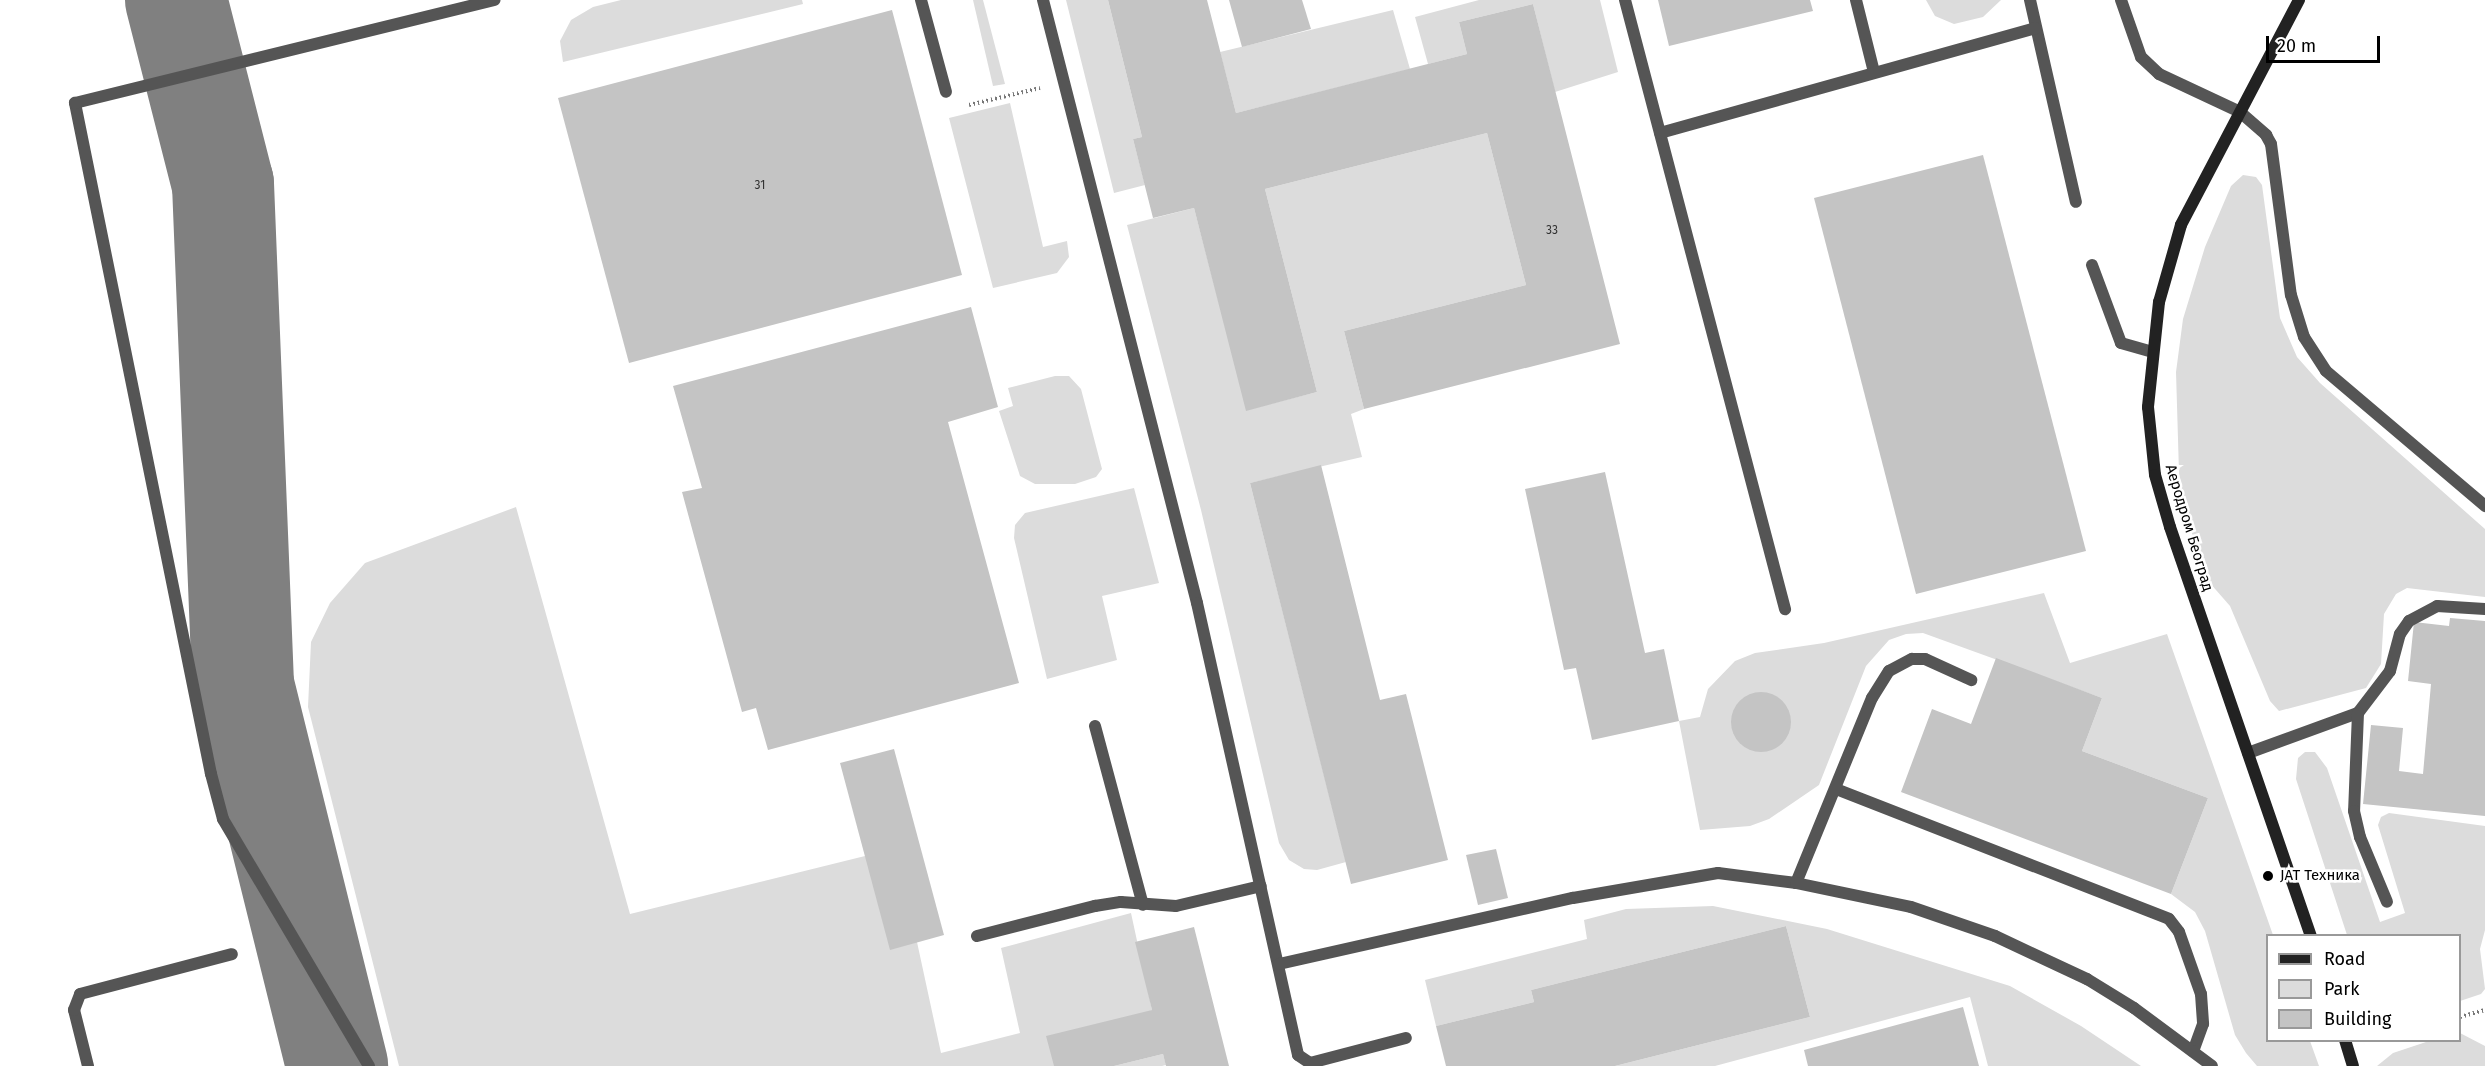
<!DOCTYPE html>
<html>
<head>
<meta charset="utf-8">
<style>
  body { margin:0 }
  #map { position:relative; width:2485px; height:1066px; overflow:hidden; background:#fff; font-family:"Fira Sans",sans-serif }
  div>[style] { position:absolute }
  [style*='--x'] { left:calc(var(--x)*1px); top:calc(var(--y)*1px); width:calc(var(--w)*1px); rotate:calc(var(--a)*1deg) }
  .green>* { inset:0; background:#dcdcdc }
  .taxiway>* { height:102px; margin:-51px; padding:0 51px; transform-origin:51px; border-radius:51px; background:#808080 }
  .building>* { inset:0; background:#c4c4c4 }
  .round { border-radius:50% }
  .path>* { height:4px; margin-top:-2px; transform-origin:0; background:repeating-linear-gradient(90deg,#777 0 1.5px,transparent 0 4.5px) }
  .lane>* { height:12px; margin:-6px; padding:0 6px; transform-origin:6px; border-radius:6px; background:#555 }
  .secondary>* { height:12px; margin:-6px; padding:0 6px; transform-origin:6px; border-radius:6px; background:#222 }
  .dots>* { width:16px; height:16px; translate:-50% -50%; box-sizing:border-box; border:3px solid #fff; border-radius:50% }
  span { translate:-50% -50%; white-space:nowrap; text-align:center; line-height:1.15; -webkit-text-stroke:5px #fff; paint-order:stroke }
  .number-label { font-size:12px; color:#313131 }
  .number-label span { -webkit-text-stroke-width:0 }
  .street-label { font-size:15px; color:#000 }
  .poi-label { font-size:15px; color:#000 }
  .left { translate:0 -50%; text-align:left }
  .legend { position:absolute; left:2266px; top:934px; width:195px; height:108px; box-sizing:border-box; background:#fff; border:2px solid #999; margin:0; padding:8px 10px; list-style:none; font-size:18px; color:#000 }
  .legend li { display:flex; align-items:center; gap:12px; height:30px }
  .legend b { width:30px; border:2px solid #999 }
  .scale { position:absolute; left:2266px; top:36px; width:114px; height:27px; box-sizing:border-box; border:3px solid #000; border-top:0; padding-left:8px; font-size:18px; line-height:21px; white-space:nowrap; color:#000; -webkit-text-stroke:4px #fff; paint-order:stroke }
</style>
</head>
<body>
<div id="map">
  <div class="green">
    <i style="clip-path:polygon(621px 0,802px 0,803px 4px,563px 62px,560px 41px,571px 20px,593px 7px)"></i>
    <i style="clip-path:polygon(973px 0,983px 0,1005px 84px,993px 86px)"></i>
    <i style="clip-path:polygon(1066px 0,1108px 0,1142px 137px,1133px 139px,1145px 185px,1114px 193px)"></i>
    <i style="clip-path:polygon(1479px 0,1600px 0,1618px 72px,1555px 92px,1533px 4px,1459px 22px,1467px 54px,1428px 64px,1415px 17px)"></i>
    <i style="clip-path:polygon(1926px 0,2001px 0,1983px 17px,1954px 24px,1935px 16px)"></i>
    <i style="clip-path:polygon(1393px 10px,1410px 69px,1236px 113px,1220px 52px)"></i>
    <i style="clip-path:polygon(1010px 103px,1043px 247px,1067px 241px,1069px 257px,1057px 273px,993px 288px,949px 118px)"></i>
    <i style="clip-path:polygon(1487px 133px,1526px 285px,1344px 331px,1364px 409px,1351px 414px,1362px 457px,1250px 483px,1346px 862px,1317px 870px,1304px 869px,1289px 860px,1279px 843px,1201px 510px,1127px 225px,1194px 208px,1247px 410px,1317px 392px,1265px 189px)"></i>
    <i style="clip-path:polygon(2243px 175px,2256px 177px,2262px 185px,2280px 318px,2297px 357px,2320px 383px,2485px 529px,2485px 597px,2407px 588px,2396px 594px,2384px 614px,2381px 664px,2366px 688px,2279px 711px,2270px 701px,2230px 606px,2209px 582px,2187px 519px,2179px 473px,2176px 372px,2183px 319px,2205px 247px,2231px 186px)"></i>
    <i style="clip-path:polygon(1055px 376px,1069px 376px,1081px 389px,1102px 469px,1096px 477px,1075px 484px,1035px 484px,1020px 476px,999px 411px,1013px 406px,1008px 388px)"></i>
    <i style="clip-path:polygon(1134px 488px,1159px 583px,1102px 596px,1117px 660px,1047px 679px,1014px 538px,1015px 525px,1025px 513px)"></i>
    <i style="clip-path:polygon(516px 507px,630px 914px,865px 856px,917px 942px,941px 1053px,1020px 1033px,1001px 948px,1131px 913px,1152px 1010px,1054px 1066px,399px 1066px,308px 707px,311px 642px,330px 603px,365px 563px)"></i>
    <i style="clip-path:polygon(2044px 593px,2070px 663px,2167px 634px,2273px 935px,2268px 936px,2268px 1040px,2310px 1041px,2319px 1066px,2257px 1066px,2246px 1053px,2235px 1035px,2205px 931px,2195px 912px,2171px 894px,2208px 798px,2082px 751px,2102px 698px,1923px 633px,1906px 634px,1889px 640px,1866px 666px,1819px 785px,1769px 819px,1750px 826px,1700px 830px,1679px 721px,1700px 717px,1708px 689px,1735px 661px,1755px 653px,1824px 643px)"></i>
    <i style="clip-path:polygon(2305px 752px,2315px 752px,2327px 768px,2380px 922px,2405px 913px,2378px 825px,2381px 817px,2389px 813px,2485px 826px,2485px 930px,2480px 949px,2485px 989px,2481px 994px,2460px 1001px,2460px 936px,2347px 935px,2296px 779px,2298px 758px)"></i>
    <i style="clip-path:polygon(1713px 906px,1827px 929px,2010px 986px,2081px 1026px,2141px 1066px,1988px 1066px,1970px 997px,1715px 1066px,1615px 1066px,1810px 1017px,1786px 926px,1531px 990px,1534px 1002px,1436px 1026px,1425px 980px,1587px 939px,1584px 920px,1626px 909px)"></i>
    <i style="clip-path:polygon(2460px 1033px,2485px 1046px,2485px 1066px,2377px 1066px,2393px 1053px,2429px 1041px,2460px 1040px)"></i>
    <i style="clip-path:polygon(1163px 1054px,1166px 1065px,1162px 1066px,1114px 1066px)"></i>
  </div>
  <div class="taxiway">
    <i style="--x:176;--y:0;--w:190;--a:75.7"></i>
    <i style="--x:223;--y:184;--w:501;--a:87.71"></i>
    <i style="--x:243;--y:685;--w:392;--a:76.1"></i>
  </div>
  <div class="building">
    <i style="clip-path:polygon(1108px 0,1207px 0,1236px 113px,1467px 54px,1459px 22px,1533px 4px,1620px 344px,1364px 409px,1344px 331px,1526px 285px,1487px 133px,1265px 189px,1317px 392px,1246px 411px,1194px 208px,1153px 218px,1133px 139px,1142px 137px)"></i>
    <i style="clip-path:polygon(1229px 0,1302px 0,1311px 29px,1242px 47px)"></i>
    <i style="clip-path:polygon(1658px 0,1810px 0,1813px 11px,1669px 46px)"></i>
    <i style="clip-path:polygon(892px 10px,962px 275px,629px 363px,558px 98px)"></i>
    <i style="clip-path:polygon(1983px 155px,2086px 551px,1916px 594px,1814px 198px)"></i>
    <i style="clip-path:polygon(971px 307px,998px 407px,948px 422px,1019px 683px,768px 750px,756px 708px,742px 712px,682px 492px,702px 488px,673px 386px)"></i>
    <i style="clip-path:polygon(1321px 465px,1380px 700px,1406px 694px,1448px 860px,1351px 884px,1250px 483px)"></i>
    <i style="clip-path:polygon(1605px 472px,1645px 653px,1664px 649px,1679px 721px,1592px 740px,1576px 668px,1564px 670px,1525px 489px)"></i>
    <i style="clip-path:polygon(2450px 618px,2485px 621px,2485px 816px,2363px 804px,2371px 725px,2403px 728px,2399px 771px,2423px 774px,2431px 684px,2408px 681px,2414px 622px,2449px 626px)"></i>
    <i style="clip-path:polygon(1996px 658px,2102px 698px,2082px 751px,2208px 798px,2171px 894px,1901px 792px,1932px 709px,1971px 724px)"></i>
    <i class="round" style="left:1731px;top:692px;width:60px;height:60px"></i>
    <i style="clip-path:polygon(894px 749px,944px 935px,890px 950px,840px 763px)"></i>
    <i style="clip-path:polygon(1496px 849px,1508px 898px,1478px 905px,1466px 855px)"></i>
    <i style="clip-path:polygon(1786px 926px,1810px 1017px,1615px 1066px,1446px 1066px,1436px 1026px,1534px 1002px,1531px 990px)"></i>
    <i style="clip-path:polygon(1194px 927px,1229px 1066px,1166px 1066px,1163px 1054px,1114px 1066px,1054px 1066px,1046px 1036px,1152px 1010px,1135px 942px)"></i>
    <i style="clip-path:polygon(1963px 1007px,1979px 1066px,1808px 1066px,1804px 1050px)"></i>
  </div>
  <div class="path">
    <i style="--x:969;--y:105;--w:73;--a:-13.5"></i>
    <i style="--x:2460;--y:1017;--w:26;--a:-16"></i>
  </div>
  <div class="lane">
    <i style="--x:921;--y:0;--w:95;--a:74.8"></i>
    <i style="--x:1043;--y:0;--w:622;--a:75.67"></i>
    <i style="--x:1197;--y:603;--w:463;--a:77.4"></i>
    <i style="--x:1298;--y:1055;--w:14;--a:34"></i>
    <i style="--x:1310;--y:1063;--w:99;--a:-14.6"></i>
    <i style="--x:1625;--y:0;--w:630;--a:75.28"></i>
    <i style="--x:1856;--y:0;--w:74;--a:76"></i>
    <i style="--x:2030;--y:0;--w:207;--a:77.2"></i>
    <i style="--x:2121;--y:0;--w:60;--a:70.7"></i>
    <i style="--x:2141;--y:57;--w:25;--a:43"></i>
    <i style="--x:2159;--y:74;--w:89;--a:25.1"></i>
    <i style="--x:2240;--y:112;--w:35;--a:41"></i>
    <i style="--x:2266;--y:135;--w:10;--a:61"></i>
    <i style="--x:2271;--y:144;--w:152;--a:82.5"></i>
    <i style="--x:2291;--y:295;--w:44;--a:72.8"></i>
    <i style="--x:2304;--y:337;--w:40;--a:57.1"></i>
    <i style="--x:2326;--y:371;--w:209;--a:40.3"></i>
    <i style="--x:1660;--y:133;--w:390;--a:-15.6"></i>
    <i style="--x:2092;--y:265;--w:83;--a:69.6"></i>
    <i style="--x:2121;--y:343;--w:33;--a:16"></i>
    <i style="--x:2358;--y:713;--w:53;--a:-52.7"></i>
    <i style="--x:2390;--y:671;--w:38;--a:-75"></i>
    <i style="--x:2400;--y:634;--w:16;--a:-55"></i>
    <i style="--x:2409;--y:621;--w:32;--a:-28"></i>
    <i style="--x:2437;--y:606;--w:48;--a:3.6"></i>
    <i style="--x:1095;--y:726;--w:185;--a:75"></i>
    <i style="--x:2248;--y:753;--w:117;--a:-20"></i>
    <i style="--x:2358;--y:713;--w:98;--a:92.3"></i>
    <i style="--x:2354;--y:811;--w:27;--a:77"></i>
    <i style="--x:2360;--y:837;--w:70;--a:67.4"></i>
    <i style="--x:1836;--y:789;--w:357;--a:21.3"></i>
    <i style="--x:2169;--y:919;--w:16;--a:52"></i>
    <i style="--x:2179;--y:932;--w:66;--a:70.5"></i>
    <i style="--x:2201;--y:994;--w:30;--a:86"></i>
    <i style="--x:2203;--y:1024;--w:29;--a:110"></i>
    <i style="--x:1796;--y:883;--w:200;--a:-67.7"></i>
    <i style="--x:1872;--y:698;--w:32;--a:-58"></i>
    <i style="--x:1889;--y:671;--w:26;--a:-28"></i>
    <i style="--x:1912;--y:659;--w:13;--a:0"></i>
    <i style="--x:1925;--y:659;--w:51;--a:24.5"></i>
    <i style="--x:977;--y:936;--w:122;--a:-14.3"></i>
    <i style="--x:1095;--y:906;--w:26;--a:-9"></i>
    <i style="--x:1121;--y:902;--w:55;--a:4.2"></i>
    <i style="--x:1176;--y:906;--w:87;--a:-13.2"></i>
    <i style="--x:1279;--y:964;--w:301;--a:-12.7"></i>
    <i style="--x:1573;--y:898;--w:147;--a:-9.8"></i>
    <i style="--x:1718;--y:873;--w:79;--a:7.3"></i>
    <i style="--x:1796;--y:883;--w:117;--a:11.8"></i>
    <i style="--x:1911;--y:907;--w:89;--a:19"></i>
    <i style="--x:1995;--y:936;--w:102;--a:25.1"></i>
    <i style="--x:2087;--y:979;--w:55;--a:31.7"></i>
    <i style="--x:2134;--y:1008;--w:97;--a:36.6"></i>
    <i style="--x:88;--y:1066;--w:58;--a:-104"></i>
    <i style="--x:74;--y:1010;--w:17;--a:-69"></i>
    <i style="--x:80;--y:994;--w:157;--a:-14.7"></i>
    <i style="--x:369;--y:1066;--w:287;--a:-120.6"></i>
    <i style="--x:223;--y:819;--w:47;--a:-104.9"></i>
    <i style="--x:211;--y:774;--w:685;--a:-101.46"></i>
    <i style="--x:75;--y:103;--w:432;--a:-13.8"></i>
  </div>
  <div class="secondary">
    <i style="--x:2299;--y:0;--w:254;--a:117.7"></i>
    <i style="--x:2181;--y:225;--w:80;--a:105.9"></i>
    <i style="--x:2159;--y:302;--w:106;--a:96"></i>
    <i style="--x:2148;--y:407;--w:68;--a:84.1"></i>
    <i style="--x:2155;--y:475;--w:54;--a:73.9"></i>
    <i style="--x:2170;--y:527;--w:433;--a:71"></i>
    <i style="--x:2345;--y:1040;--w:27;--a:73"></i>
  </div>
  <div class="dots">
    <i style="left:2268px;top:876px;background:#000"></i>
  </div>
  <div class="number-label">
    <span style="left:760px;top:186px">31</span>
    <span style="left:1552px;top:231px">33</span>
  </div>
  <div class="street-label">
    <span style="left:2189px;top:528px;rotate:73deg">Аеродром Београд</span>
  </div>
  <div class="poi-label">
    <span class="left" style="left:2280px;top:876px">ЈАТ Техника</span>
  </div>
  <ul class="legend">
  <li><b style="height:8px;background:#222"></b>Road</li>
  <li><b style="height:16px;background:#dcdcdc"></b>Park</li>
  <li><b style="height:16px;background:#c4c4c4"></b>Building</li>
  </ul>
  <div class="scale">20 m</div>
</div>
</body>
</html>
